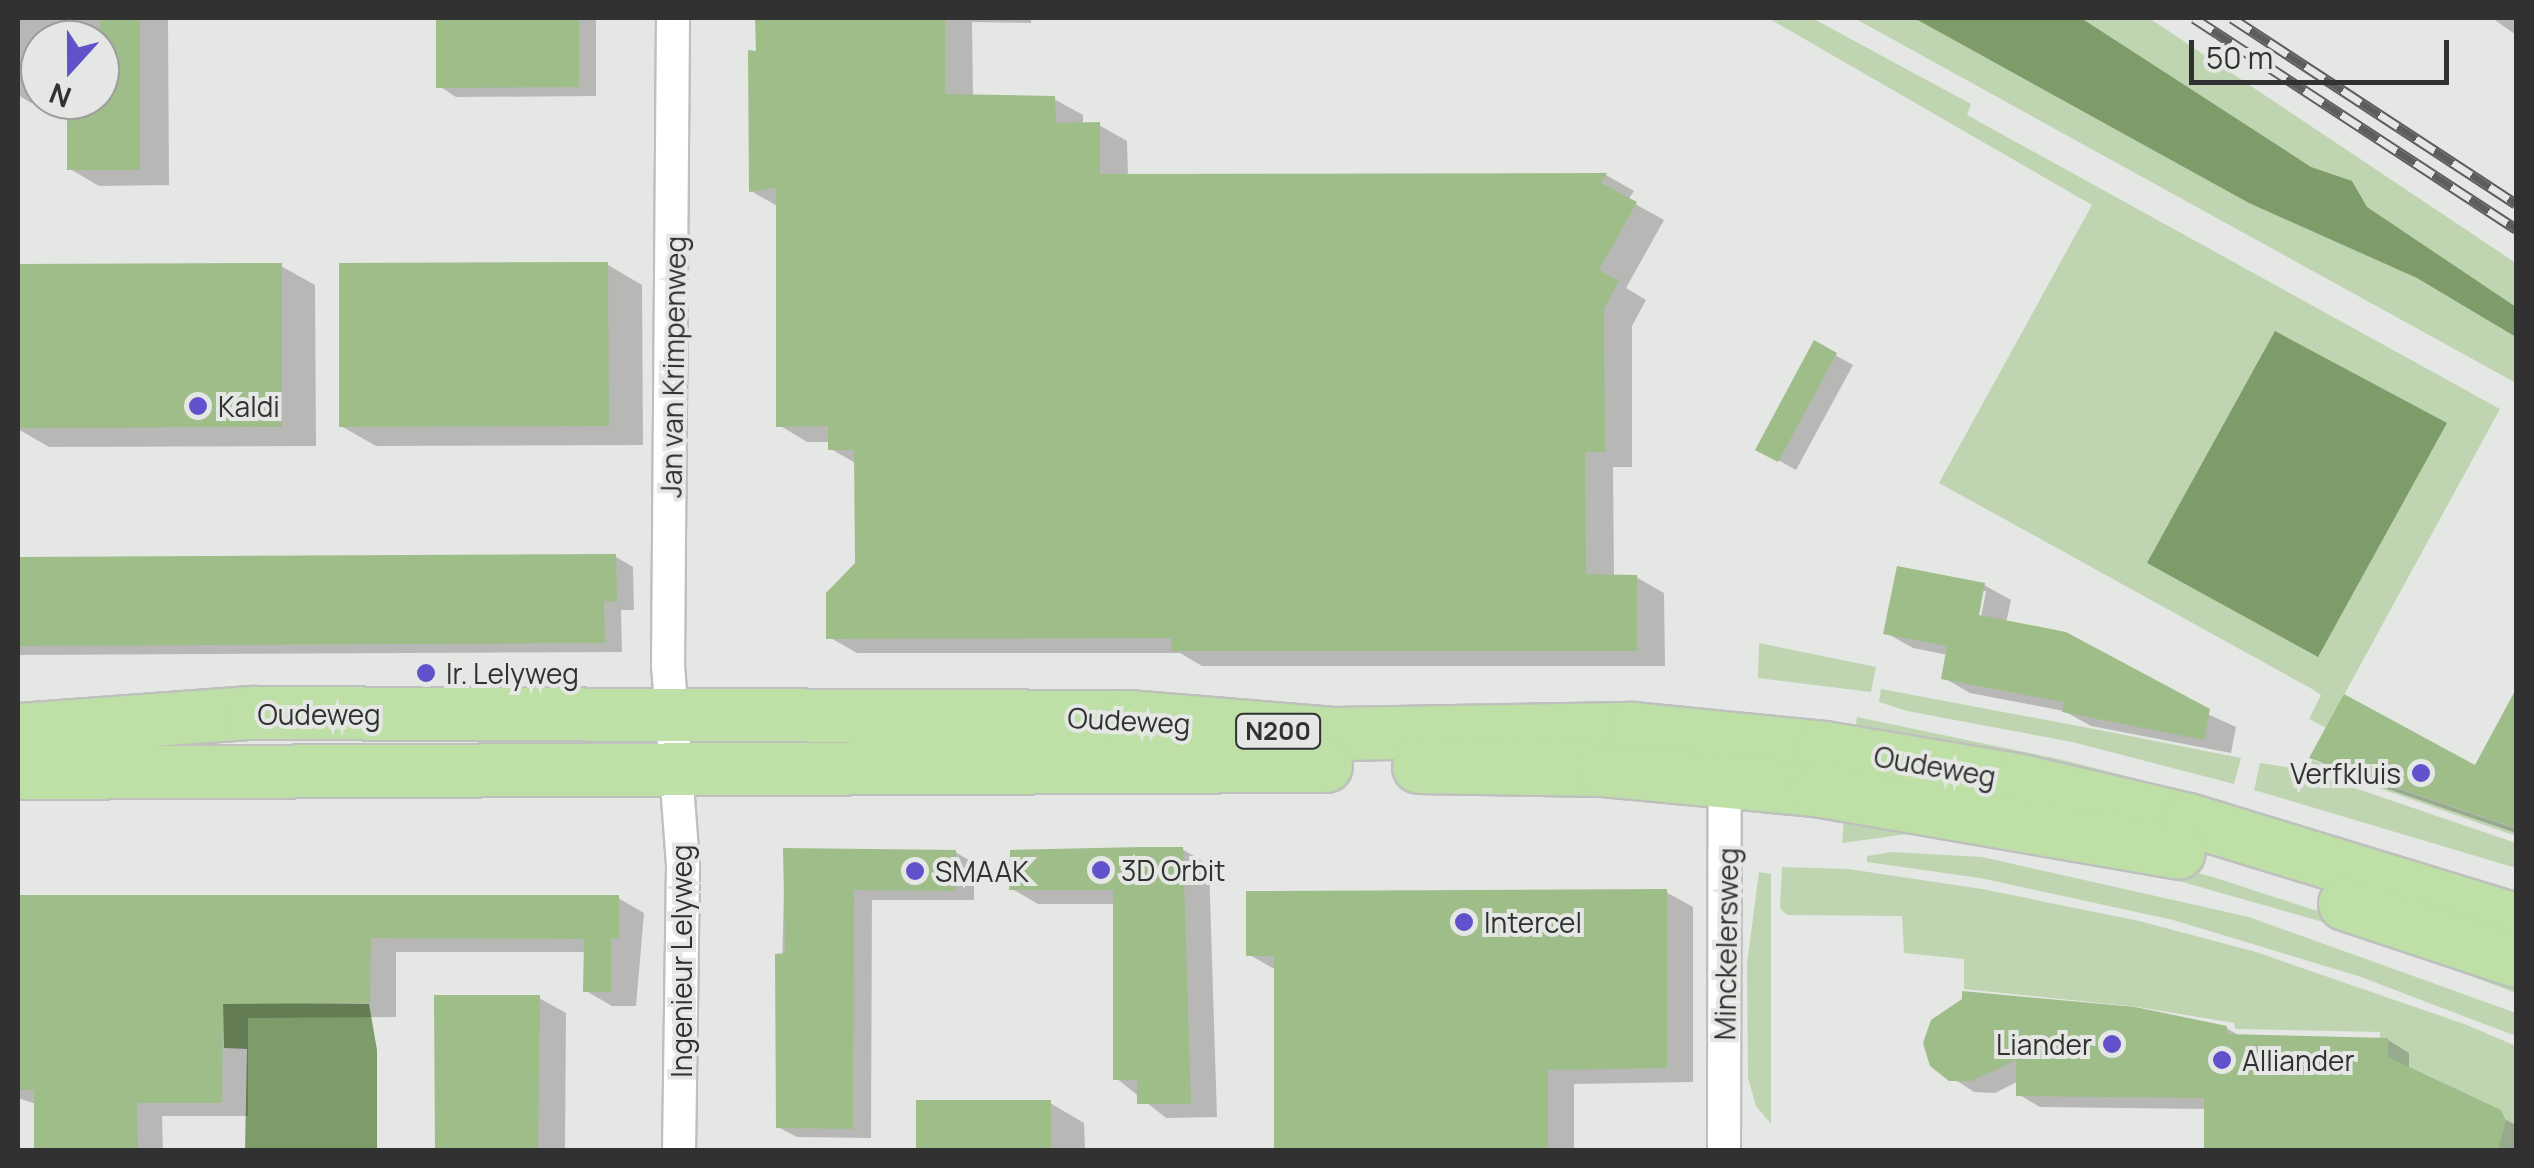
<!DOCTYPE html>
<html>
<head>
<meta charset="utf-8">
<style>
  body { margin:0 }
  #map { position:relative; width:2534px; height:1168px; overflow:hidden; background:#e5e7e4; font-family:Manrope,sans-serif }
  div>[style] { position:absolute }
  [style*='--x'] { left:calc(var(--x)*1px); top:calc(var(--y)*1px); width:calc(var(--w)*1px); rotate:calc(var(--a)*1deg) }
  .green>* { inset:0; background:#bfd5b1 }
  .water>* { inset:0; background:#7e9c6a }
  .shadow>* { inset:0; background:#0003 }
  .building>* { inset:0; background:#9ebd89 }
  .roads { filter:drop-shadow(2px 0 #bec0bd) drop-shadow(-2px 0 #bec0bd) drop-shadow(0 2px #bec0bd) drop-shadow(0 -2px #bec0bd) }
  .minor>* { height:32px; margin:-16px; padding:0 16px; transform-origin:16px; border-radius:16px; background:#fff }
  .primary>* { height:52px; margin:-26px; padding:0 26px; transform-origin:26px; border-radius:26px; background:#bedfa6 }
  .rail>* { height:11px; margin-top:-5.5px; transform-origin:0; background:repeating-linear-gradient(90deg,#e5e7e4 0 22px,#5c5d5c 0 44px); box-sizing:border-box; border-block:2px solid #5c5d5c }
  .dots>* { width:28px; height:28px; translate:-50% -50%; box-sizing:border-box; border:5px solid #e5e7e4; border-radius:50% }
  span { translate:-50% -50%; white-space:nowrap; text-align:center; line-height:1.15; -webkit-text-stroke:8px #e5e7e4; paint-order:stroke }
  .shield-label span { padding:2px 8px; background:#e5e7e4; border:2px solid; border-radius:8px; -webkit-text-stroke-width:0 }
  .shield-label { font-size:25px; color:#303130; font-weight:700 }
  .street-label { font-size:28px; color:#303130 }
  .poi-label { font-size:28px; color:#303130 }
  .left { translate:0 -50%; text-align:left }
  .right { translate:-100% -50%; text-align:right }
  .frame { position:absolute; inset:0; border:20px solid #303130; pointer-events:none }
  .north { position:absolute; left:20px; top:20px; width:100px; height:100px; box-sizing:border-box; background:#e5e7e4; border:2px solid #9d9e9c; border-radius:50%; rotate:201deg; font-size:28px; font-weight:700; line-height:40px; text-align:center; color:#303130 }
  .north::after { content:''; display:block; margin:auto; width:35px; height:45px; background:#6152cb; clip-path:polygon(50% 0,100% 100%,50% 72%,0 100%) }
  .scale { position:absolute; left:2189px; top:40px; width:260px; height:45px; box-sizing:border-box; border:5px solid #303130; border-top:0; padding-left:12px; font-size:30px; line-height:35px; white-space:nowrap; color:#303130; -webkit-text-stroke:8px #e5e7e4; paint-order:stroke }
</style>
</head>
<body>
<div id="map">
  <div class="green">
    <i style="clip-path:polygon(1768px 18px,1812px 18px,1971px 104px,1967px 115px,2500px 409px,2326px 728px,2309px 719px,2321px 695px,2312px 689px,1939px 483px,2092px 205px)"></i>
    <i style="clip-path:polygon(1854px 18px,2149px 18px,2516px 263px,2516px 383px)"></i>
    <i style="clip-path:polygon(1759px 643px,1876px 667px,1871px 692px,1758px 678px)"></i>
    <i style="clip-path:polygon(1881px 689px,2110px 732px,2241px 758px,2234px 784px,2072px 742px,1907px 711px,1879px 702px)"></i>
    <i style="clip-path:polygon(1857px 717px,2063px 760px,2228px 802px,2222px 820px,1853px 744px)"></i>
    <i style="clip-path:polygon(2310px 759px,2516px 829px,2516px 836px,2307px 763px)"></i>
    <i style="clip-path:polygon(2260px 763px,2299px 769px,2516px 843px,2516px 868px,2254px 790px)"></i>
    <i style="clip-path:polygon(1845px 804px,2076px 841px,2213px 877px,2516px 976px,2516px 993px,2341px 927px,2119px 864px,1922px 832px,1842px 843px)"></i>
    <i style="clip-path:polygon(1892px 852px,1982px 857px,2249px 917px,2516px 1013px,2516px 1036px,2358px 976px,2173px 920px,1980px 878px,1867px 862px,1867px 856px)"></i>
    <i style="clip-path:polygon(1782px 867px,1848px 869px,1982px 889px,2139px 921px,2256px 952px,2467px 1025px,2516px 1046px,2516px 1150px,2472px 1150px,2380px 1059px,2380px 1032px,2235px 1029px,2234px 1023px,2138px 1007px,1964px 989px,1964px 959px,1904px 953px,1902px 916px,1787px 915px,1780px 908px)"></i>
    <i style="clip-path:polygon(1759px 872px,1771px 874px,1771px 1124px,1756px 1106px,1748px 1078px,1747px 964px)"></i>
  </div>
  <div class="water">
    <i style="clip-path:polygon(1914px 18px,2081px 18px,2311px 167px,2352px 181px,2367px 207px,2516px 307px,2516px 337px,2417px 278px,2249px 203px)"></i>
    <i style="clip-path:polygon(2275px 331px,2447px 423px,2318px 657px,2147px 563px)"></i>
    <i style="clip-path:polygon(223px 1002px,369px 1004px,377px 1050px,377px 1150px,245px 1150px,247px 1049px,224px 1048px)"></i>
  </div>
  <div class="shadow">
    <i style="clip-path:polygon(evenodd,18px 18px,168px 18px,169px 185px,99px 186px,70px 169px,70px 103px,31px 103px,18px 95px,18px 18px,40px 40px,100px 40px,100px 100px,40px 100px,40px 40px)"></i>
    <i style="clip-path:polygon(439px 18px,596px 18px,596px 96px,456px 97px,439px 86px)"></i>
    <i style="clip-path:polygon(758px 18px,1031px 18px,1031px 23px,972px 22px,973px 97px,1054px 99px,1083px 115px,1083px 125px,1099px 125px,1127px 141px,1128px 176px,1606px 175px,1634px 191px,1628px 200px,1664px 220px,1626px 288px,1646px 300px,1632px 326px,1632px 467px,1613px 467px,1614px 577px,1636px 577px,1664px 593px,1665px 666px,1202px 666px,1180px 653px,857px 653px,829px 637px,858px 564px,857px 464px,831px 449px,831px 442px,807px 442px,779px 425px,779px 207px,751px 191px)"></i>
    <i style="clip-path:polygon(2492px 18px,2516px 18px,2516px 35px)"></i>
    <i style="clip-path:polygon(608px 265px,642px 285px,643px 445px,376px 446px,341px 426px)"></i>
    <i style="clip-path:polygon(281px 266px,315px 285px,316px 446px,49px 447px,18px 429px,18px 267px)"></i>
    <i style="clip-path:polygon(1815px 344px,1853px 365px,1796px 470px,1758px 449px)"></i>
    <i style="clip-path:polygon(616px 557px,633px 567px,634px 610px,621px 610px,622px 652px,18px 655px,18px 559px)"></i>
    <i style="clip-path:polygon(evenodd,1984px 585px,2011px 600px,2006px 623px,2236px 727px,2231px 753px,2091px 726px,2064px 711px,1970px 693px,1944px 678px,1948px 655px,1913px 648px,1886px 633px,1984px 585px,1981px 591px,1986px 591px,1979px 628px,1974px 627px,1981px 591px)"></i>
    <i style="clip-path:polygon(2516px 695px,2516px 833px,2338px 772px,2312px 757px,2476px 769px)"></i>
    <i style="clip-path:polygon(1182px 849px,1209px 865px,1217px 1117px,1166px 1118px,1116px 1078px,1116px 904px,1038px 904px,1012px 889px)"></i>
    <i style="clip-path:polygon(785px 850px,955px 852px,974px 863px,974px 900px,872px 900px,871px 1138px,797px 1137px,778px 1127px)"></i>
    <i style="clip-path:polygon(1666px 892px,1693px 907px,1693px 1082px,1574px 1084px,1574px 1150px,1277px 1150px,1276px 970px,1248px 954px)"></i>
    <i style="clip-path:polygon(18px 898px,618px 898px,644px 913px,636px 1006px,612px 1006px,586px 991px,586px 952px,396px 952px,396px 1017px,248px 1018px,248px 1116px,162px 1116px,163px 1150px,36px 1150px,36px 1104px,18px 1098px)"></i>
    <i style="clip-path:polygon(437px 998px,539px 998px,566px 1013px,565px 1150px,437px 1150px)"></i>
    <i style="clip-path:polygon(2226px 1028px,2242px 1037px,2388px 1040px,2409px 1053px,2409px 1070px,2516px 1125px,2516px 1150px,2206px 1150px,2207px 1109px,2040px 1107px,2018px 1094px,2019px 1081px,1995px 1093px,1974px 1092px,1933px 1065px)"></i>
    <i style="clip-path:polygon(919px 1103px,1050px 1103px,1084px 1123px,1085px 1150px,919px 1150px)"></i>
  </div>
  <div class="building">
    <i style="clip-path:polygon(100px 18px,140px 18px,140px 170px,67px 170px,67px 100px,100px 100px)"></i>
    <i style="clip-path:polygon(436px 18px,579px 18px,579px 87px,436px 88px)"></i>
    <i style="clip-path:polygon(755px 18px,945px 18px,945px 94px,1055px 96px,1056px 123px,1100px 122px,1100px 174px,1607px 173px,1601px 183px,1637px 202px,1599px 270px,1619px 281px,1604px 309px,1605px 452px,1585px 452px,1586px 574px,1637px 575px,1637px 651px,1171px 651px,1171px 638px,826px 639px,826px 593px,855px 563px,854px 450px,828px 450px,828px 426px,776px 427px,776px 188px,749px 192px,748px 50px,756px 51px)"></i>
    <i style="clip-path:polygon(608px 262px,609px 426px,339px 427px,339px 263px)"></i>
    <i style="clip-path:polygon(282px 263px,282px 427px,18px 428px,18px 264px)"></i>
    <i style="clip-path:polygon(1814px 340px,1837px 353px,1778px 462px,1755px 450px)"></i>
    <i style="clip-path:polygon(616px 554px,617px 602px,604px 601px,605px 643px,18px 646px,18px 557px)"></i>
    <i style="clip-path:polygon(1897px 566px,1985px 583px,1979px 615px,2066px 632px,2210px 709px,2204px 740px,2062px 712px,2064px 702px,1941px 679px,1947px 646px,1883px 634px)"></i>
    <i style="clip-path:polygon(2516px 689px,2516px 828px,2309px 758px,2344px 694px,2475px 765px)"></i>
    <i style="clip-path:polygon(1142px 847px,1183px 847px,1191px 1104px,1137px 1104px,1137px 1080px,1113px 1080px,1113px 890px,1009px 890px,1010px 850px)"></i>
    <i style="clip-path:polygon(783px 848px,956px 850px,956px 891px,854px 890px,853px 1129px,776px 1128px,775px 954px,785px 953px)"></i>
    <i style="clip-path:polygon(1667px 889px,1667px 1068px,1548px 1070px,1548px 1150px,1274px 1150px,1274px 956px,1246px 956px,1246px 891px)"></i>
    <i style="clip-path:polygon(18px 895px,619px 895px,619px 939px,611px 938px,611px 992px,583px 992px,584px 939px,371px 938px,370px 1003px,223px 1004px,222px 1103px,137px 1103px,138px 1150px,34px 1150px,34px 1090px,18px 1090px)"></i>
    <i style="clip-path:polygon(1962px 991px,2135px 1007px,2227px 1026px,2227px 1034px,2388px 1038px,2388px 1057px,2501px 1110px,2506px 1121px,2498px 1150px,2204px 1150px,2204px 1098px,2016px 1096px,2016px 1060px,1972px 1081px,1949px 1081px,1930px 1066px,1923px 1043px,1931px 1020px,1962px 999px)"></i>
    <i style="clip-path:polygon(434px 995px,540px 995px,538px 1150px,435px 1150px)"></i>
    <i style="clip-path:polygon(916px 1100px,1051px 1100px,1051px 1150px,916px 1150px)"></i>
  </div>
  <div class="roads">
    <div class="minor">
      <i style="--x:673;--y:18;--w:647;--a:90.44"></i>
      <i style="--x:668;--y:665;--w:202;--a:85.7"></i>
      <i style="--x:683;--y:866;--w:284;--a:90.8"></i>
      <i style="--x:1724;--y:1150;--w:385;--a:-89.9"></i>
    </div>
    <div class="primary">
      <i style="--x:18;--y:730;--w:235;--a:-4.2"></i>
      <i style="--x:252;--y:713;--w:876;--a:0.26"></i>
      <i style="--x:1128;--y:717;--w:209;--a:4.7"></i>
      <i style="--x:1336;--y:734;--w:298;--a:-1"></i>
      <i style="--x:1634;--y:729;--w:191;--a:5.7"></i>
      <i style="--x:1824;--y:748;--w:200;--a:9.5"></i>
      <i style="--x:2021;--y:781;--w:172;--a:13.1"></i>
      <i style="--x:2189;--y:820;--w:342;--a:17"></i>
      <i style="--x:1419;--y:767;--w:184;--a:0.9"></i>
      <i style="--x:1603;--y:770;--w:214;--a:5.4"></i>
      <i style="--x:1816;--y:790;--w:368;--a:9.8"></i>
      <i style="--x:18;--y:773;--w:1308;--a:-0.31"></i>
      <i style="--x:2345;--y:904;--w:180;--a:18.4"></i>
    </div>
  </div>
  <div class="rail">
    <i style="--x:2194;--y:18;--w:385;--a:33.2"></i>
    <i style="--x:2232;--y:18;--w:339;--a:33.2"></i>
  </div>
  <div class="dots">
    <i style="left:198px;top:406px;background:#6152cb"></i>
    <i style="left:426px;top:673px;background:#6152cb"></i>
    <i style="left:2421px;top:773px;background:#6152cb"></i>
    <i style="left:1101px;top:870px;background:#6152cb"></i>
    <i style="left:915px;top:871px;background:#6152cb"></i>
    <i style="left:1464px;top:922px;background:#6152cb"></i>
    <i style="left:2112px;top:1044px;background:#6152cb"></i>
    <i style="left:2222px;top:1060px;background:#6152cb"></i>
  </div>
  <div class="shield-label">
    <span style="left:1278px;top:731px">N200</span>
  </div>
  <div class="street-label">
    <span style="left:673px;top:367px;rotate:-89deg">Jan van Krimpenweg</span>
    <span style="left:319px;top:714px">Oudeweg</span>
    <span style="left:1129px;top:720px;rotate:3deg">Oudeweg</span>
    <span style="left:1935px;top:766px;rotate:10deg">Oudeweg</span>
    <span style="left:1726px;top:944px;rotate:-89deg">Minckelersweg</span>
    <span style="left:681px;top:961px;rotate:-90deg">Ingenieur Lelyweg</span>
  </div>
  <div class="poi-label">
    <span class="left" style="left:218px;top:406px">Kaldi</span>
    <span class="left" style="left:446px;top:673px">Ir. Lelyweg</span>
    <span class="right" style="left:2401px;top:773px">Verfkluis</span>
    <span class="left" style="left:1121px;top:870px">3D Orbit</span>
    <span class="left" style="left:935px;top:871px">SMAAK</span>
    <span class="left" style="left:1484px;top:922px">Intercel</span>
    <span class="right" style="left:2092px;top:1044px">Liander</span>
    <span class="left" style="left:2242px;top:1060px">Alliander</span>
  </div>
  <div class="frame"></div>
  <div class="north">N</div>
  <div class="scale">50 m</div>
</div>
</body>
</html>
